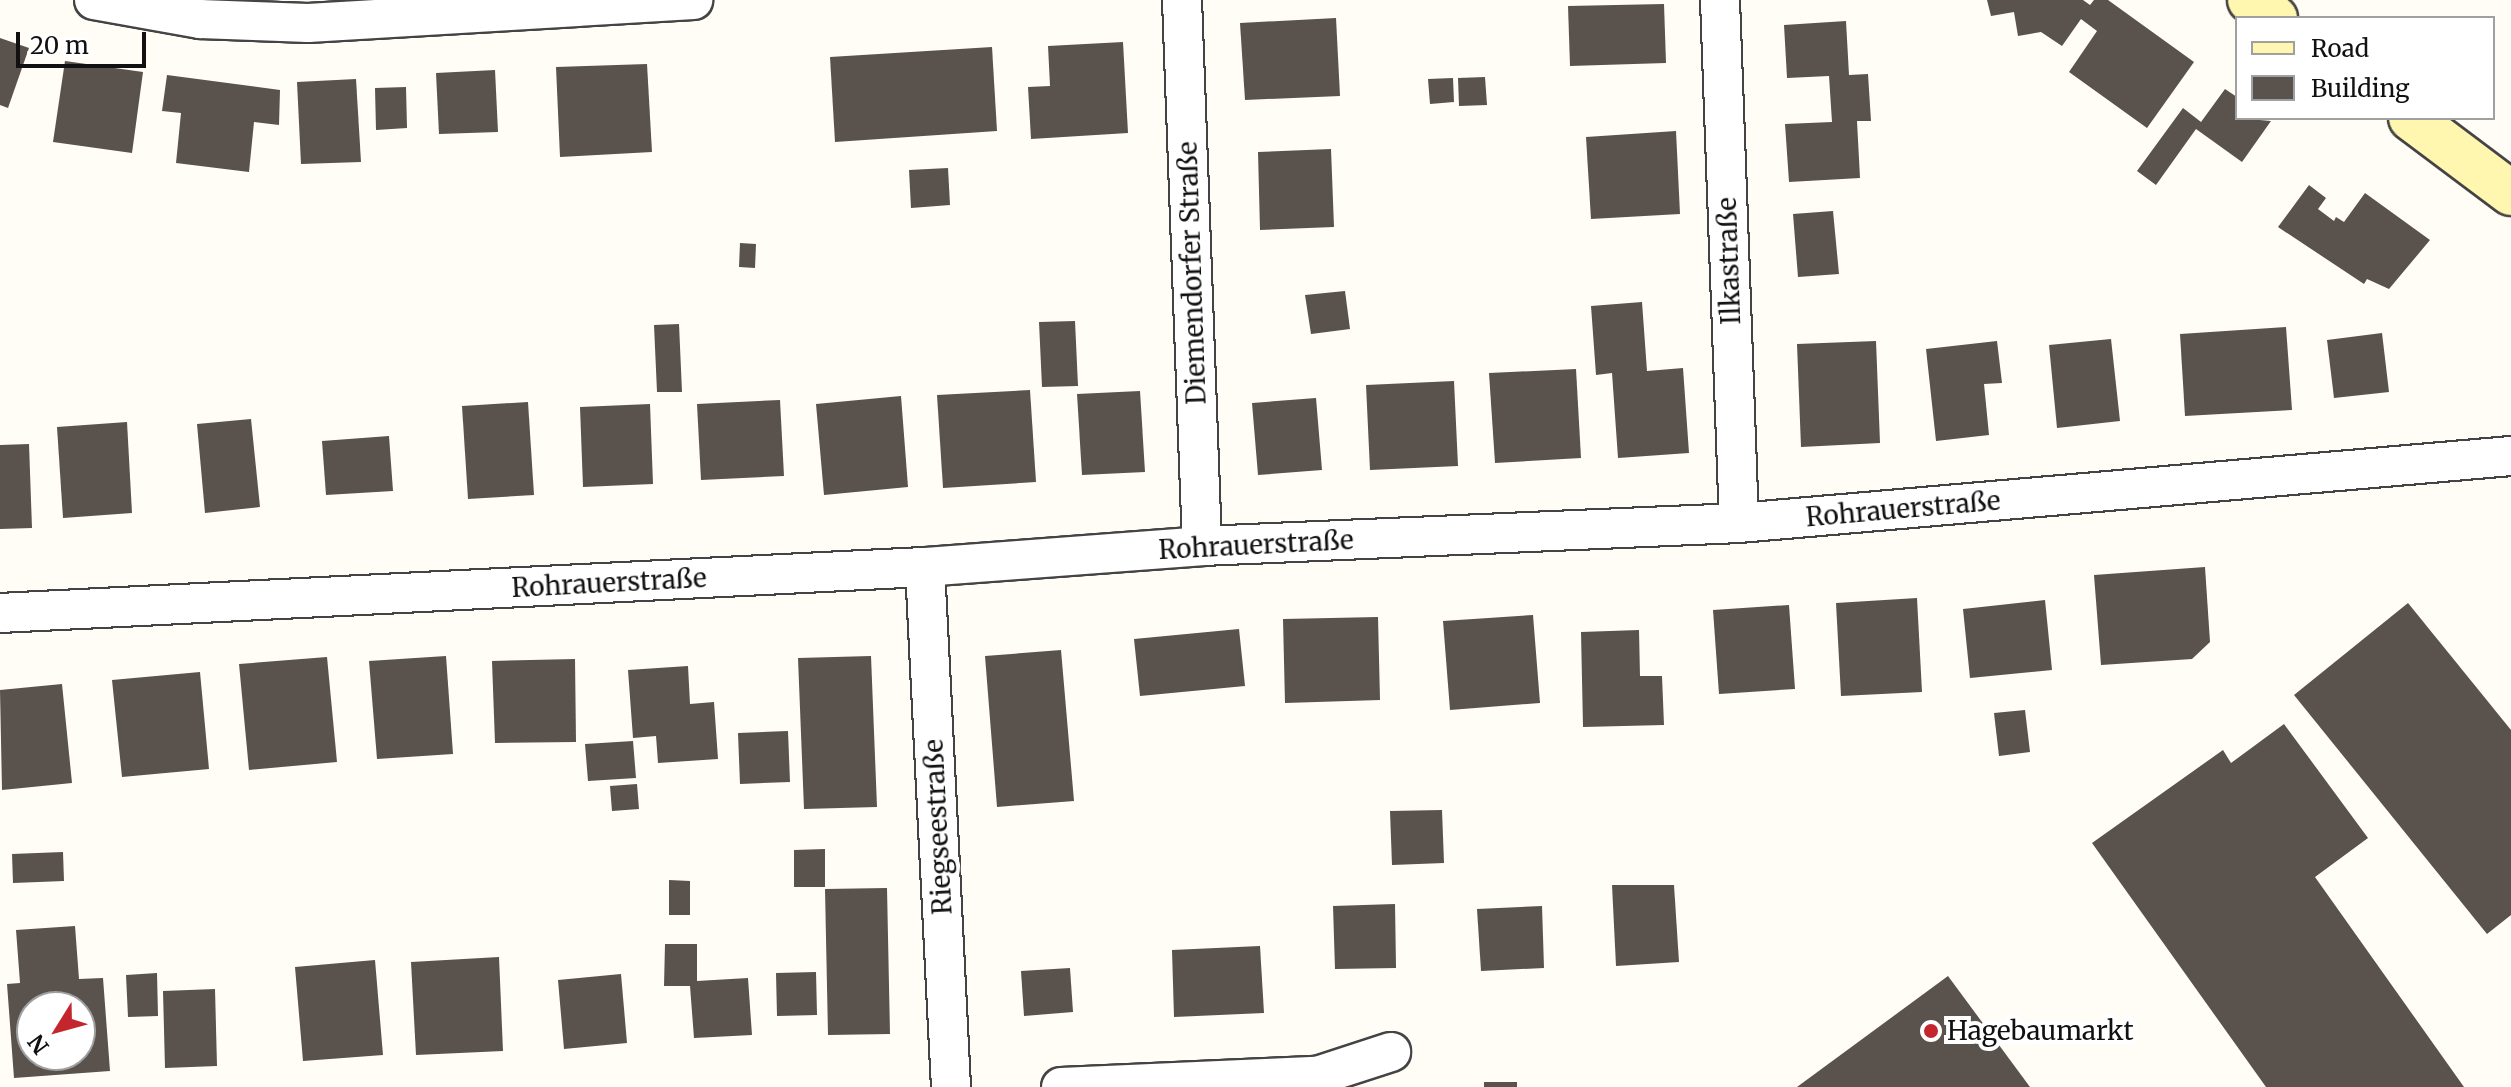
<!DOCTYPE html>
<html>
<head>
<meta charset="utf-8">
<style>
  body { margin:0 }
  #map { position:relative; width:2511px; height:1087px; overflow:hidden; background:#fffdf5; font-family:Merriweather,serif }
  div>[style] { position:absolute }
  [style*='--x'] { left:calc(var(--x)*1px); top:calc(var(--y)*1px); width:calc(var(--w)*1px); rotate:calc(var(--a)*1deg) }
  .building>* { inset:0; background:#5a524d }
  .roads { filter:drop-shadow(2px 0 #444) drop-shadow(-2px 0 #444) drop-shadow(0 2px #444) drop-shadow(0 -2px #444) }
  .street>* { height:38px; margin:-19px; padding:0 19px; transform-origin:19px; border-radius:19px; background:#fff }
  .secondary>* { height:44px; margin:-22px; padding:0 22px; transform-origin:22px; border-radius:22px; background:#fff6b0 }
  .dots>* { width:22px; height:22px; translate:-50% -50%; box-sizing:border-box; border:4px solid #fff; border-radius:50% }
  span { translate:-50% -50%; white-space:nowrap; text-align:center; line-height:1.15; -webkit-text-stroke:8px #fff; paint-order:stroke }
  .street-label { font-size:26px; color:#111 }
  .poi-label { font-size:26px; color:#111 }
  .left { translate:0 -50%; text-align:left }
  .legend { position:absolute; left:2235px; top:16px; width:260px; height:104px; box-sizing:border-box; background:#fff; border:2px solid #a0a0a0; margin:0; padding:10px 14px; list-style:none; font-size:24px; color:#111 }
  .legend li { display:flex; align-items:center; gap:16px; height:40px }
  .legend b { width:40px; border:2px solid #a0a0a0 }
  .north { position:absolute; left:16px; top:991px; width:80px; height:80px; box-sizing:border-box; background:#fff; border:2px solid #a0a0a0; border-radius:50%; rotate:233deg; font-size:22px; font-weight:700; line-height:32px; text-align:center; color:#111 }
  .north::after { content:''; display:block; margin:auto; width:28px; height:36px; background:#c4262e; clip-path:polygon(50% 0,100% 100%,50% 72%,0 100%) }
  .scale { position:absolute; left:16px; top:32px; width:130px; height:36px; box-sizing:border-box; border:4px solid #111; border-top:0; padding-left:10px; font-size:24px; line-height:28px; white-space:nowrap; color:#111; -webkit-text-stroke:6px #fff; paint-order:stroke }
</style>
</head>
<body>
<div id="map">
  <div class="building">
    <i style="clip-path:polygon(1987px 0,2083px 0,2090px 5px,2094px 0,2108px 0,2194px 62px,2147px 128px,2069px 72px,2097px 31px,2081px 19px,2062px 46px,2041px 32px,2018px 36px,2014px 12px,1991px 16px)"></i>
    <i style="clip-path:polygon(1664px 4px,1666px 63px,1570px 66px,1568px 6px)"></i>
    <i style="clip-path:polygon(1336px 18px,1340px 96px,1245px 100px,1240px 23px)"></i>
    <i style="clip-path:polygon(1846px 21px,1849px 75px,1868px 74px,1871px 121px,1857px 121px,1860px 178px,1789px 182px,1785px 124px,1832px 122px,1829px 76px,1787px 78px,1784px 25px)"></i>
    <i style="clip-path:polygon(0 38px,29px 48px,8px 108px,0 105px)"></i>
    <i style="clip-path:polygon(1123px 42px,1128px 133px,1031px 139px,1028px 87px,1050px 86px,1048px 46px)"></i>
    <i style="clip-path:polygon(992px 47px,997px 131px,835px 142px,830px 57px)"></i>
    <i style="clip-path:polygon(65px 61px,143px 72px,132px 153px,53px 142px)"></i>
    <i style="clip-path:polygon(647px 64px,652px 152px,560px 157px,556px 67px)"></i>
    <i style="clip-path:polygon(495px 70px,498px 132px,439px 134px,436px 73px)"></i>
    <i style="clip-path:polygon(167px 75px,280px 90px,279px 125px,254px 122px,249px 172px,176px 163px,181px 113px,162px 111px)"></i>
    <i style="clip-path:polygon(1485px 77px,1487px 105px,1459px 106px,1458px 78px)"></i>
    <i style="clip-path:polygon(1453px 78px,1454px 102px,1430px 104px,1428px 79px)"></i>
    <i style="clip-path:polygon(356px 79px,361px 162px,301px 164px,297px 82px)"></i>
    <i style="clip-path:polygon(406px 87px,407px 128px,376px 130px,375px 88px)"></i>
    <i style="clip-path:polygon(2225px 89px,2237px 97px,2237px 118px,2271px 121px,2242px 162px,2196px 129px,2156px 185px,2137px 171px,2183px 108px,2201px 122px)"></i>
    <i style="clip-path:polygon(1676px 131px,1680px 214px,1591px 219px,1586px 137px)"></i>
    <i style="clip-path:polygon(1331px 149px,1334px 227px,1260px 230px,1258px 152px)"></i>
    <i style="clip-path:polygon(948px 168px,950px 205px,911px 208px,909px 170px)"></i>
    <i style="clip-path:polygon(2309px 185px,2326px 198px,2318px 209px,2334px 221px,2336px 217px,2344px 222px,2365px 193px,2430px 240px,2389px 289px,2367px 279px,2364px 284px,2278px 227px)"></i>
    <i style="clip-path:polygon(1833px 211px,1839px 274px,1798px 277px,1793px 214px)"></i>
    <i style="clip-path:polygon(740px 243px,756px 244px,755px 268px,739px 267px)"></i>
    <i style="clip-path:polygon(1345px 291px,1350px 329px,1311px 334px,1305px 295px)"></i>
    <i style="clip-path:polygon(1642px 302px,1647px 371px,1683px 368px,1689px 453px,1618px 458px,1612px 373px,1596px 375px,1591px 306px)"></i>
    <i style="clip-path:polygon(1075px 321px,1078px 386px,1042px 387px,1039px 322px)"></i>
    <i style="clip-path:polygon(679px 324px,682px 392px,657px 392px,654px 325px)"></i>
    <i style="clip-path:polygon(2286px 327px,2292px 410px,2185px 416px,2180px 334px)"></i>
    <i style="clip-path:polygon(2382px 333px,2389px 392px,2334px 398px,2327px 340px)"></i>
    <i style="clip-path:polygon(2111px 339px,2120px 421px,2057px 428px,2049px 345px)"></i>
    <i style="clip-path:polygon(1876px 341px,1880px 443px,1801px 447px,1797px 344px)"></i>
    <i style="clip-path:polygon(1997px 341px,2002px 383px,1984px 384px,1989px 435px,1936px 441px,1926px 349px)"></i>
    <i style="clip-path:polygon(1576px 369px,1581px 458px,1495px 463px,1489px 373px)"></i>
    <i style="clip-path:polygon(1454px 381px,1458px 466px,1370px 470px,1366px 385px)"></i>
    <i style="clip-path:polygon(1030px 390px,1036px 482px,943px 488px,937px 395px)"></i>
    <i style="clip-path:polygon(1140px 391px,1145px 472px,1082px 475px,1077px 394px)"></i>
    <i style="clip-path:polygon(901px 396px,908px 487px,824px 495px,816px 404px)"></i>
    <i style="clip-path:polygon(1316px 398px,1322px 470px,1258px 475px,1252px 403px)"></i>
    <i style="clip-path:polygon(780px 400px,784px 476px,701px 480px,697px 404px)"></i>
    <i style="clip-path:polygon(528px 402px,534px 495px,468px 499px,462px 406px)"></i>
    <i style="clip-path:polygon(650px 404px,653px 484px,583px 487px,580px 407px)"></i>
    <i style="clip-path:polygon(251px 419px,260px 507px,205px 513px,197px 424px)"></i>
    <i style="clip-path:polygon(127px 422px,132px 513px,63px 518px,57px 427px)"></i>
    <i style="clip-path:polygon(389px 436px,393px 491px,326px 495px,322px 441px)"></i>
    <i style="clip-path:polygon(29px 444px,32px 528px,0 529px,0 445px)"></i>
    <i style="clip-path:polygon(2205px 567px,2210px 642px,2192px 659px,2101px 665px,2094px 575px)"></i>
    <i style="clip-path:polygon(1917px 598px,1922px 692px,1841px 696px,1836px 603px)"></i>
    <i style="clip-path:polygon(2045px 600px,2052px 670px,1970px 678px,1963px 609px)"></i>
    <i style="clip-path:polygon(2408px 603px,2511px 730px,2511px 915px,2487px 934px,2294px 695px)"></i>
    <i style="clip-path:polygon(1789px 605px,1795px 689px,1719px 694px,1713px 610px)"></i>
    <i style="clip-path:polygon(1533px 615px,1540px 703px,1450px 710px,1443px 621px)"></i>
    <i style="clip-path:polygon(1378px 617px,1380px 700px,1285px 703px,1283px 619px)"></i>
    <i style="clip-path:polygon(1239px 629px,1245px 686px,1140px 696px,1134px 639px)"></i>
    <i style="clip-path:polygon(1639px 630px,1640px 676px,1662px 676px,1664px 725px,1583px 727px,1581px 632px)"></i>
    <i style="clip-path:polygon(1061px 650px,1074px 801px,997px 807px,985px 656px)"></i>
    <i style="clip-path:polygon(446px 656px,453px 754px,377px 759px,369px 661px)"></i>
    <i style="clip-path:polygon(871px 656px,877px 807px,804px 809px,798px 658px)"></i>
    <i style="clip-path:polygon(327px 657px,337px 762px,249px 770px,239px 664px)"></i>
    <i style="clip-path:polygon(575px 659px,576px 742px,495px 743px,492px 661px)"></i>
    <i style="clip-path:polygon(688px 666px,690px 704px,714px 702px,718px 759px,658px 763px,656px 736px,633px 738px,628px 670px)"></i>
    <i style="clip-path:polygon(200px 672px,209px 769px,122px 777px,112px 680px)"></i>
    <i style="clip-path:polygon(62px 684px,72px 783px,2px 790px,0 690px)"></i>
    <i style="clip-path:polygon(2025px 710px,2030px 752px,1999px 756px,1994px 713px)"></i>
    <i style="clip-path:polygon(2284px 724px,2368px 838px,2315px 877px,2464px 1087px,2266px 1087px,2092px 843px,2223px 750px,2231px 763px)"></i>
    <i style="clip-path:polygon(788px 731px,790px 782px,740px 784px,738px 733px)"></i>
    <i style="clip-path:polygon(633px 741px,636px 778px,588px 781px,585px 744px)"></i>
    <i style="clip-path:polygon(637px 784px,639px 809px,612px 811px,610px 786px)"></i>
    <i style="clip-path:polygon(1442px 810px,1444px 863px,1392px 865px,1390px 811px)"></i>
    <i style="clip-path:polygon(825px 849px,825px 887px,794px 887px,794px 850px)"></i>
    <i style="clip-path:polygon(63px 852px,64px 881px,13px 883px,12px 854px)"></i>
    <i style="clip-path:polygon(669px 880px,690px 881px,690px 915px,669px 915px)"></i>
    <i style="clip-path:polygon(1612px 885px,1674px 885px,1679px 962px,1616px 966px)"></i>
    <i style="clip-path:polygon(887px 888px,890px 1034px,828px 1035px,825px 889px)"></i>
    <i style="clip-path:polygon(1395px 904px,1396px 968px,1335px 969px,1333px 906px)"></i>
    <i style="clip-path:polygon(1542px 906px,1544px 968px,1481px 971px,1477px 909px)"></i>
    <i style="clip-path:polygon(evenodd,75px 926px,79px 979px,103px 978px,110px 1071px,14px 1078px,7px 984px,20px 983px,16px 930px,75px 926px,32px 1007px,80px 1007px,80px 1055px,32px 1055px,32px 1007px)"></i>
    <i style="clip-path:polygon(665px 944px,697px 944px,697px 981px,748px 978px,752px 1035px,694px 1038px,690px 986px,664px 986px)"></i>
    <i style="clip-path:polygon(1260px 946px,1264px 1013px,1174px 1017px,1172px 950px)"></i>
    <i style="clip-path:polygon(499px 957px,503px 1051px,416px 1055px,411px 962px)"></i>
    <i style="clip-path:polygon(375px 960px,383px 1055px,303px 1061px,295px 967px)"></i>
    <i style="clip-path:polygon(1070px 968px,1073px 1012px,1024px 1016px,1021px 971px)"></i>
    <i style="clip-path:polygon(816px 972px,817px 1015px,777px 1016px,776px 973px)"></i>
    <i style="clip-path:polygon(157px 973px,158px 1016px,128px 1017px,126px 975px)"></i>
    <i style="clip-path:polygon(621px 974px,627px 1043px,564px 1049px,558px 980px)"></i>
    <i style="clip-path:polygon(1948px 976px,2030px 1087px,1797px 1087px)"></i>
    <i style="clip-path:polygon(215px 989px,217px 1066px,165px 1068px,163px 991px)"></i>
    <i style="clip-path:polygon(1484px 1082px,1517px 1082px,1517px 1087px,1484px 1087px)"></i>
  </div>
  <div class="roads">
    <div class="street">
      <i style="--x:94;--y:0;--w:108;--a:10.2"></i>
      <i style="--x:200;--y:19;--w:108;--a:2.1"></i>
      <i style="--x:308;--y:23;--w:386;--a:-3.4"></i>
      <i style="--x:1182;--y:0;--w:546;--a:87.9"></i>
      <i style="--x:1720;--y:0;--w:523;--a:87.92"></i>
      <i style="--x:925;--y:567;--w:521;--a:87.14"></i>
      <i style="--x:0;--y:613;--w:926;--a:-2.85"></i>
      <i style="--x:925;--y:567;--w:278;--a:-4.3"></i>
      <i style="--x:1202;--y:546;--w:537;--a:-2.45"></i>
      <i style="--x:1739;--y:523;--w:775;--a:-4.96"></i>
      <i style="--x:1061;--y:1087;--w:256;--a:-2.5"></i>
      <i style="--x:1317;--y:1076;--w:78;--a:-18"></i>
    </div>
    <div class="secondary">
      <i style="--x:2250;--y:0;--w:31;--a:36"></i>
      <i style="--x:2411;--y:118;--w:125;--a:36.9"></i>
    </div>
  </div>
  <div class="dots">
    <i style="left:1931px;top:1031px;background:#c4262e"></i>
  </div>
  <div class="street-label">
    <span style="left:1729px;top:261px;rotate:-92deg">Ilkastraße</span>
    <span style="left:1192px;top:273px;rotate:-92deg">Diemendorfer Straße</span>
    <span style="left:1903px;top:509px;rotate:-5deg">Rohrauerstraße</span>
    <span style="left:1256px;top:545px;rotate:-3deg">Rohrauerstraße</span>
    <span style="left:609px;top:583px;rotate:-3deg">Rohrauerstraße</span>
    <span style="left:938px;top:827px;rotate:-93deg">Riegseestraße</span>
  </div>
  <div class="poi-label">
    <span class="left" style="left:1947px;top:1031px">Hagebaumarkt</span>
  </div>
  <ul class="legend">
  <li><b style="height:10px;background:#fff6b0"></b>Road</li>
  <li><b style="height:22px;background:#5a524d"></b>Building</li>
  </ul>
  <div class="north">N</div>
  <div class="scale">20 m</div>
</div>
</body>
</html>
